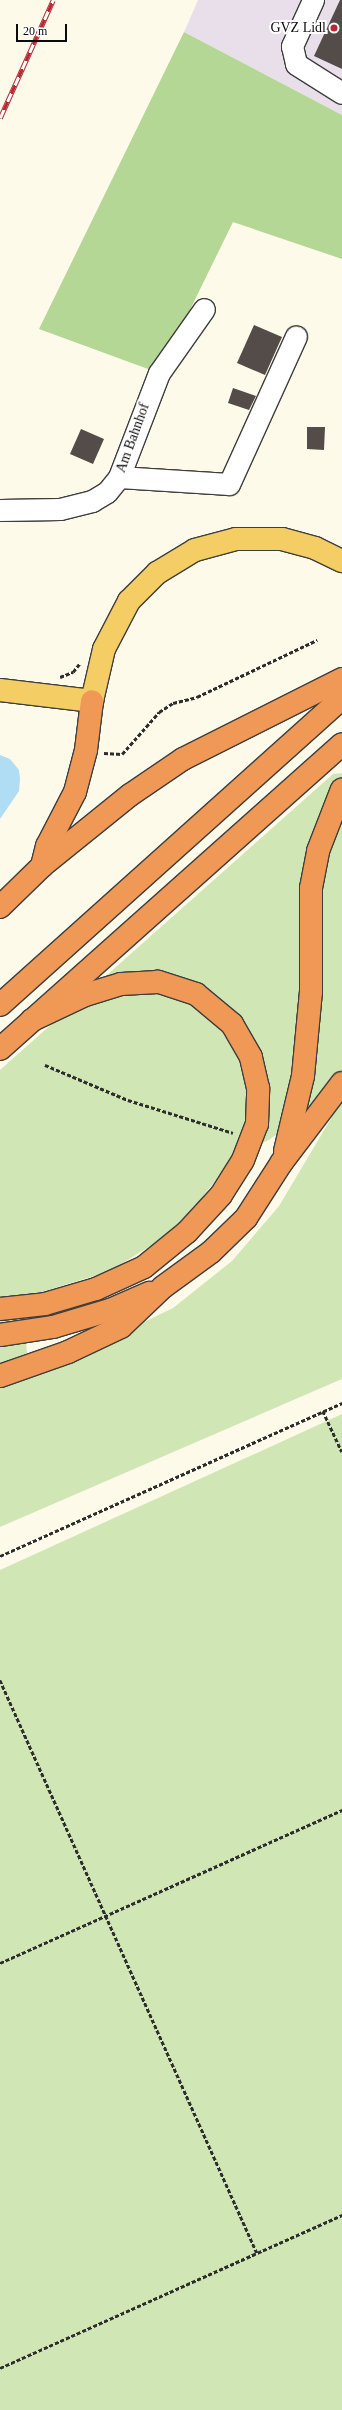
<!DOCTYPE html>
<html>
<head>
<meta charset="utf-8">
<style>
  body { margin:0 }
  #map { position:relative; width:342px; height:2410px; overflow:hidden; background:#fefaea; font-family:"Times New Roman",serif }
  div>[style] { position:absolute }
  [style*='--x'] { left:calc(var(--x)*1px); top:calc(var(--y)*1px); width:calc(var(--w)*1px); rotate:calc(var(--a)*1deg) }
  .industrial>* { inset:0; background:#e9dfea }
  .green>* { inset:0; background:#d0e7b5 }
  .forest>* { inset:0; background:#b5d795 }
  .water>* { inset:0; background:#b0dcf4 }
  .building>* { inset:0; background:#534c48 }
  .path>* { height:2.5px; margin-top:-1.25px; transform-origin:0; background:repeating-linear-gradient(90deg,#2d2d2d 0 4px,transparent 0 6px) }
  .roads { filter:drop-shadow(1px 0 #3e3e3e) drop-shadow(-1px 0 #3e3e3e) drop-shadow(0 1px #3e3e3e) drop-shadow(0 -1px #3e3e3e) }
  .minor>* { height:21px; margin:-10.5px; padding:0 10.5px; transform-origin:10.5px; border-radius:10.5px; background:#fff }
  .major>* { height:22px; margin:-11px; padding:0 11px; transform-origin:11px; border-radius:11px; background:#f4cd64 }
  .highway>* { height:22px; margin:-11px; padding:0 11px; transform-origin:11px; border-radius:11px; background:#f09856 }
  .rail>* { height:4.5px; margin-top:-2.25px; transform-origin:0; background:repeating-linear-gradient(90deg,#fff 0 9px,#b62833 0 18px); box-sizing:border-box; border-block:1px solid #b62833 }
  .dots>* { width:11px; height:11px; translate:-50% -50%; box-sizing:border-box; border:2px solid #fff; border-radius:50% }
  span { translate:-50% -50%; white-space:nowrap; text-align:center; line-height:1.15; -webkit-text-stroke:4px #fff; paint-order:stroke }
  .poi-label { font-size:14px; color:#0b0b0b }
  .right { translate:-100% -50%; text-align:right }
  .street-label { font-size:14px; color:#0b0b0b }
  .scale { position:absolute; left:16px; top:24px; width:51px; height:18px; box-sizing:border-box; border:2px solid #0b0b0b; border-top:0; padding-left:5px; font-size:12px; line-height:14px; white-space:nowrap; color:#0b0b0b; -webkit-text-stroke:3px #fff; paint-order:stroke }
</style>
</head>
<body>
<div id="map">
  <div class="industrial">
    <i style="clip-path:polygon(198px 0,342px 0,342px 115px,184px 32px)"></i>
  </div>
  <div class="green">
    <i style="clip-path:polygon(342px 773px,342px 1070px,303px 1115px,269px 1140px,233px 1157px,179px 1228px,110px 1271px,22px 1298px,27px 1353px,0 1364px,0 1070px,333px 774px)"></i>
    <i style="clip-path:polygon(342px 1100px,342px 1379px,0 1527px,0 1384px,94px 1346px,173px 1308px,232px 1261px,279px 1206px)"></i>
    <i style="clip-path:polygon(342px 1414px,342px 2410px,0 2410px,0 1570px)"></i>
  </div>
  <div class="forest">
    <i style="clip-path:polygon(184px 32px,342px 115px,342px 259px,233px 222px,159px 373px,39px 329px)"></i>
  </div>
  <div class="water">
    <i style="clip-path:polygon(0 755px,10px 759px,19px 770px,20px 779px,19px 791px,0 819px)"></i>
  </div>
  <div class="building">
    <i style="clip-path:polygon(340px 0,342px 0,342px 69px,314px 56px)"></i>
    <i style="clip-path:polygon(254px 325px,282px 337px,265px 375px,237px 363px)"></i>
    <i style="clip-path:polygon(233px 388px,256px 396px,249px 410px,228px 403px)"></i>
    <i style="clip-path:polygon(307px 427px,325px 427px,324px 450px,307px 449px)"></i>
    <i style="clip-path:polygon(81px 429px,104px 439px,93px 464px,70px 454px)"></i>
  </div>
  <div class="path">
    <i style="--x:60;--y:677;--w:14;--a:-21"></i>
    <i style="--x:73;--y:672;--w:11;--a:-52"></i>
    <i style="--x:104;--y:753;--w:18;--a:3"></i>
    <i style="--x:122;--y:754;--w:56;--a:-48.6"></i>
    <i style="--x:159;--y:712;--w:17;--a:-33"></i>
    <i style="--x:173;--y:703;--w:25;--a:-14"></i>
    <i style="--x:197;--y:697;--w:133;--a:-25.4"></i>
    <i style="--x:45;--y:1065;--w:90;--a:22.9"></i>
    <i style="--x:128;--y:1100;--w:110;--a:17.4"></i>
    <i style="--x:323;--y:1411;--w:45;--a:65.1"></i>
    <i style="--x:0;--y:1556;--w:375;--a:-24.1"></i>
    <i style="--x:0;--y:1680;--w:628;--a:65.84"></i>
    <i style="--x:0;--y:1963;--w:375;--a:-24.1"></i>
    <i style="--x:0;--y:2368;--w:375;--a:-24.1"></i>
  </div>
  <div class="roads">
    <div class="minor">
      <i style="--x:313;--y:0;--w:51;--a:114.5"></i>
      <i style="--x:292;--y:46;--w:18;--a:77"></i>
      <i style="--x:296;--y:64;--w:54;--a:32.2"></i>
      <i style="--x:119;--y:477;--w:110;--a:3.6"></i>
      <i style="--x:229;--y:484;--w:162;--a:-65.6"></i>
      <i style="--x:0;--y:510;--w:60;--a:-1"></i>
      <i style="--x:60;--y:509;--w:33;--a:-14"></i>
      <i style="--x:92;--y:501;--w:17;--a:-31"></i>
      <i style="--x:107;--y:492;--w:19;--a:-51"></i>
      <i style="--x:119;--y:477;--w:111;--a:-69"></i>
      <i style="--x:159;--y:373;--w:78;--a:-54.9"></i>
    </div>
    <div class="major">
      <i style="--x:0;--y:690;--w:93;--a:6.8"></i>
      <i style="--x:92;--y:701;--w:53;--a:-77"></i>
      <i style="--x:104;--y:649;--w:54;--a:-62.5"></i>
      <i style="--x:129;--y:601;--w:40;--a:-45"></i>
      <i style="--x:157;--y:573;--w:44;--a:-31.2"></i>
      <i style="--x:195;--y:550;--w:42;--a:-15"></i>
      <i style="--x:236;--y:539;--w:46;--a:0"></i>
      <i style="--x:282;--y:539;--w:34;--a:15"></i>
      <i style="--x:315;--y:548;--w:30;--a:26"></i>
    </div>
    <div class="highway">
      <i style="--x:42;--y:866;--w:21;--a:-76"></i>
      <i style="--x:47;--y:846;--w:61;--a:-62.6"></i>
      <i style="--x:75;--y:792;--w:43;--a:-75.3"></i>
      <i style="--x:86;--y:750;--w:49;--a:-83"></i>
      <i style="--x:0;--y:907;--w:59;--a:-44.3"></i>
      <i style="--x:42;--y:866;--w:113;--a:-38.9"></i>
      <i style="--x:130;--y:795;--w:64;--a:-34.2"></i>
      <i style="--x:183;--y:759;--w:178;--a:-26.7"></i>
      <i style="--x:0;--y:1005;--w:460;--a:-41.9"></i>
      <i style="--x:0;--y:1049;--w:458;--a:-41.7"></i>
      <i style="--x:285;--y:1151;--w:77;--a:-76.5"></i>
      <i style="--x:303;--y:1076;--w:84;--a:-84.6"></i>
      <i style="--x:311;--y:992;--w:104;--a:-90"></i>
      <i style="--x:311;--y:888;--w:38;--a:-79"></i>
      <i style="--x:318;--y:851;--w:66;--a:-68.8"></i>
      <i style="--x:0;--y:1309;--w:45;--a:-6.3"></i>
      <i style="--x:45;--y:1304;--w:53;--a:-16.4"></i>
      <i style="--x:96;--y:1289;--w:53;--a:-24.6"></i>
      <i style="--x:144;--y:1267;--w:55;--a:-39.1"></i>
      <i style="--x:187;--y:1232;--w:50;--a:-47.4"></i>
      <i style="--x:221;--y:1195;--w:41;--a:-57.8"></i>
      <i style="--x:243;--y:1160;--w:39;--a:-69"></i>
      <i style="--x:257;--y:1124;--w:36;--a:-88"></i>
      <i style="--x:258;--y:1088;--w:32;--a:-103"></i>
      <i style="--x:251;--y:1057;--w:38;--a:-120"></i>
      <i style="--x:232;--y:1024;--w:47;--a:-140.2"></i>
      <i style="--x:196;--y:994;--w:40;--a:-162"></i>
      <i style="--x:158;--y:982;--w:37;--a:177"></i>
      <i style="--x:121;--y:984;--w:38;--a:163"></i>
      <i style="--x:85;--y:995;--w:59;--a:154.7"></i>
      <i style="--x:0;--y:1335;--w:54;--a:-8.6"></i>
      <i style="--x:53;--y:1327;--w:59;--a:-16.6"></i>
      <i style="--x:110;--y:1310;--w:43;--a:-23.6"></i>
      <i style="--x:0;--y:1376;--w:72;--a:-19.4"></i>
      <i style="--x:68;--y:1352;--w:59;--a:-25.3"></i>
      <i style="--x:121;--y:1327;--w:58;--a:-43.6"></i>
      <i style="--x:163;--y:1287;--w:59;--a:-36.1"></i>
      <i style="--x:211;--y:1252;--w:49;--a:-44.2"></i>
      <i style="--x:246;--y:1218;--w:67;--a:-57.3"></i>
      <i style="--x:282;--y:1162;--w:99;--a:-52.8"></i>
    </div>
  </div>
  <div class="rail">
    <i style="--x:0;--y:118;--w:129;--a:-65.8"></i>
  </div>
  <div class="dots">
    <i style="left:334px;top:28px;background:#b62833"></i>
  </div>
  <div class="poi-label">
    <span class="right" style="left:326px;top:28px">GVZ Lidl</span>
  </div>
  <div class="street-label">
    <span style="left:133px;top:438px;rotate:-70deg">Am Bahnhof</span>
  </div>
  <div class="scale">20 m</div>
</div>
</body>
</html>
